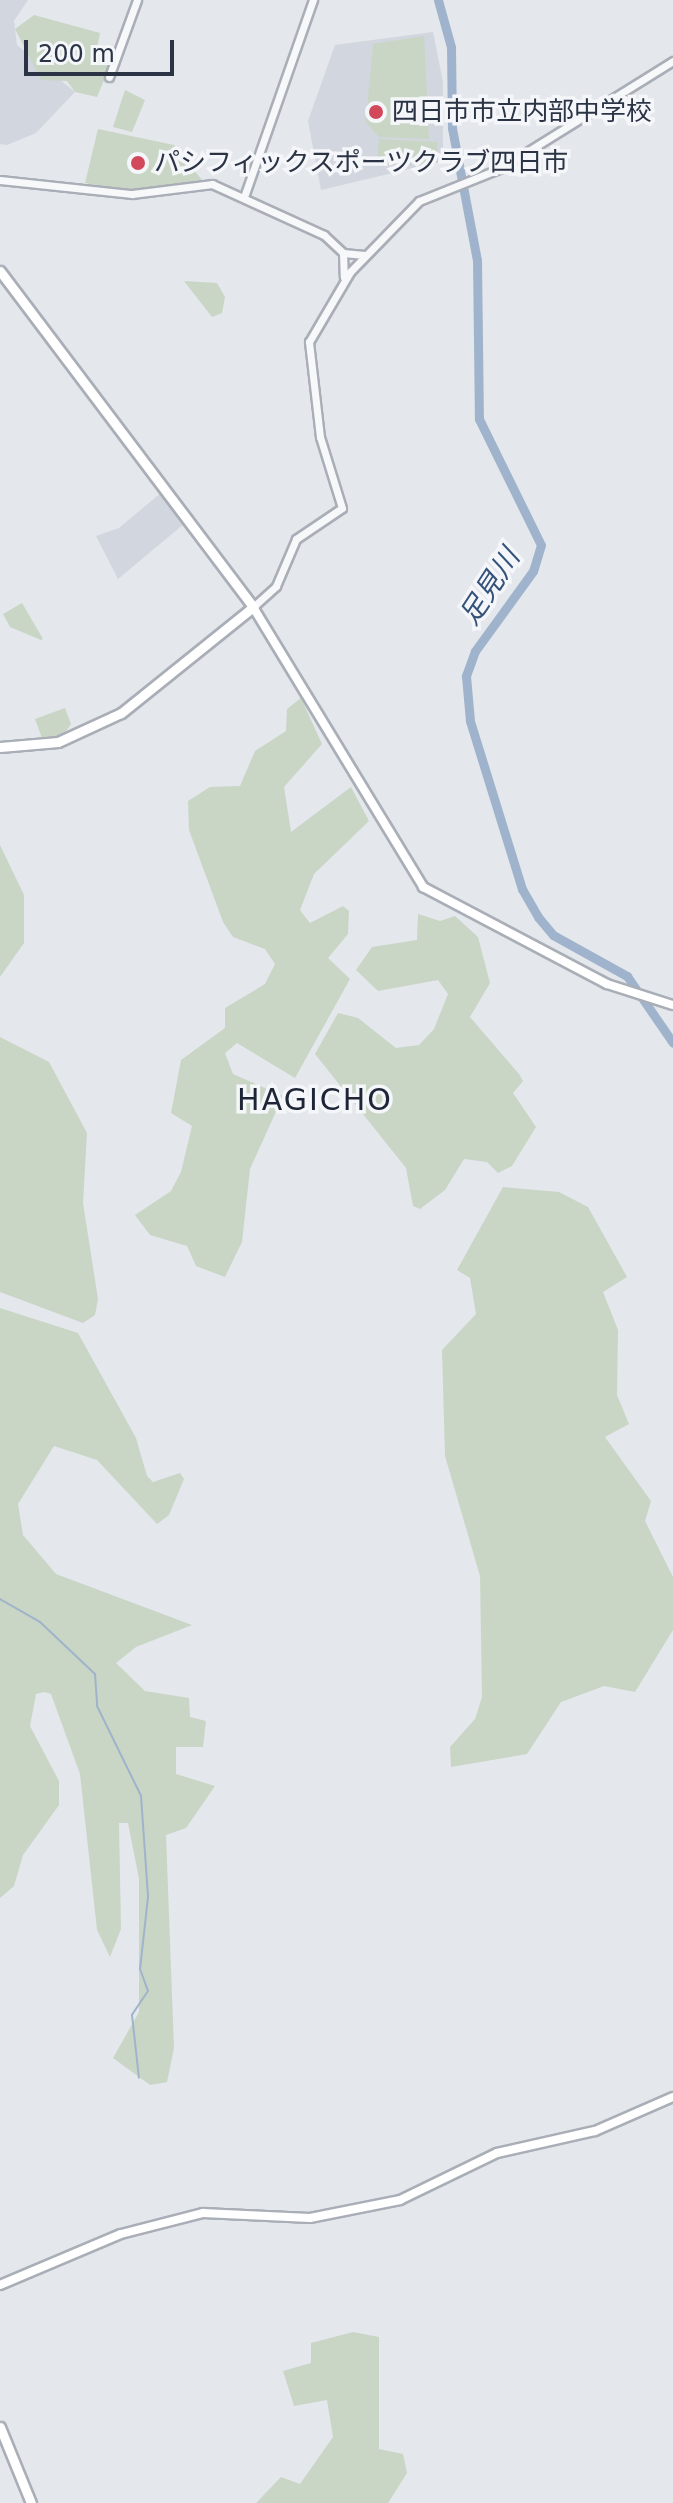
<!DOCTYPE html>
<html>
<head>
<meta charset="utf-8">
<style>
  body { margin:0 }
  #map { position:relative; width:673px; height:2503px; overflow:hidden; background:#e4e7ec; font-family:"DejaVu Sans","Noto Sans JP",sans-serif }
  div>[style] { position:absolute }
  [style*='--x'] { left:calc(var(--x)*1px); top:calc(var(--y)*1px); width:calc(var(--w)*1px); rotate:calc(var(--a)*1deg) }
  .built>* { inset:0; background:#d2d6de }
  .green>* { inset:0; background:#c9d6c5 }
  .stream>* { height:2px; margin:-1px; padding:0 1px; transform-origin:1px; border-radius:1px; background:#9fb4cc }
  .river>* { height:9px; margin:-4.5px; padding:0 4.5px; transform-origin:4.5px; border-radius:4.5px; background:#9fb4cc }
  .roads { filter:drop-shadow(2px 0 #a9aeb7) drop-shadow(-2px 0 #a9aeb7) drop-shadow(0 2px #a9aeb7) drop-shadow(0 -2px #a9aeb7) }
  .tertiary>* { height:7px; margin:-3.5px; padding:0 3.5px; transform-origin:3.5px; border-radius:3.5px; background:#f7f8fa }
  .secondary>* { height:8px; margin:-4px; padding:0 4px; transform-origin:4px; border-radius:4px; background:#fff }
  .primary>* { height:9px; margin:-4.5px; padding:0 4.5px; transform-origin:4.5px; border-radius:4.5px; background:#fff }
  .dots>* { width:22px; height:22px; translate:-50% -50%; box-sizing:border-box; border:4px solid #f4f6f9; border-radius:50% }
  span { translate:-50% -50%; white-space:nowrap; text-align:center; line-height:1.15; -webkit-text-stroke:7px #f4f6f9; paint-order:stroke }
  .poi-label { font-size:26px; color:#2b3445 }
  .left { translate:0 -50%; text-align:left }
  .water-label { font-size:28px; color:#34527a; font-style:italic }
  .quarter-label { font-size:30px; color:#1d2536; letter-spacing:2px }
  .scale { position:absolute; left:24px; top:40px; width:150px; height:36px; box-sizing:border-box; border:4px solid #2b3445; border-top:0; padding-left:10px; font-size:24px; line-height:28px; white-space:nowrap; color:#2b3445; -webkit-text-stroke:6px #f4f6f9; paint-order:stroke }
</style>
</head>
<body>
<div id="map">
  <div class="built">
    <i style="clip-path:polygon(0 0,28px 0,14px 21px,17px 45px,75px 92px,36px 133px,7px 145px,0 144px)"></i>
    <i style="clip-path:polygon(433px 32px,443px 82px,443px 161px,321px 190px,308px 121px,335px 45px)"></i>
    <i style="clip-path:polygon(162px 492px,185px 523px,118px 579px,96px 536px,119px 528px)"></i>
  </div>
  <div class="green">
    <i style="clip-path:polygon(34px 15px,100px 33px,97px 48px,109px 68px,97px 97px,75px 92px,67px 81px,41px 80px,15px 29px)"></i>
    <i style="clip-path:polygon(424px 36px,429px 139px,379px 137px,366px 122px,373px 44px)"></i>
    <i style="clip-path:polygon(125px 90px,145px 100px,132px 132px,113px 127px)"></i>
    <i style="clip-path:polygon(98px 129px,174px 145px,202px 180px,128px 191px,85px 183px)"></i>
    <i style="clip-path:polygon(379px 139px,437px 142px,438px 163px,377px 165px)"></i>
    <i style="clip-path:polygon(184px 281px,217px 283px,225px 297px,222px 313px,212px 317px)"></i>
    <i style="clip-path:polygon(22px 603px,43px 639px,41px 640px,10px 627px,3px 614px)"></i>
    <i style="clip-path:polygon(301px 698px,322px 744px,284px 787px,291px 832px,351px 787px,369px 821px,314px 874px,300px 910px,310px 923px,343px 906px,349px 911px,348px 934px,328px 958px,350px 979px,295px 1078px,237px 1043px,225px 1053px,233px 1074px,283px 1096px,250px 1169px,242px 1242px,225px 1277px,196px 1266px,187px 1246px,150px 1235px,135px 1215px,171px 1191px,181px 1172px,192px 1126px,171px 1113px,181px 1060px,225px 1028px,225px 1008px,265px 984px,275px 964px,265px 949px,233px 937px,223px 922px,189px 830px,188px 801px,210px 787px,240px 786px,255px 751px,286px 731px,287px 709px)"></i>
    <i style="clip-path:polygon(65px 708px,71px 724px,62px 737px,43px 741px,35px 719px)"></i>
    <i style="clip-path:polygon(0 845px,24px 895px,24px 943px,0 977px)"></i>
    <i style="clip-path:polygon(418px 914px,440px 921px,455px 916px,478px 937px,490px 983px,470px 1017px,519px 1074px,523px 1081px,513px 1093px,536px 1127px,512px 1166px,498px 1173px,487px 1162px,464px 1159px,445px 1190px,420px 1209px,413px 1206px,406px 1168px,315px 1054px,338px 1013px,358px 1018px,396px 1048px,419px 1045px,434px 1029px,448px 994px,438px 980px,378px 991px,356px 970px,372px 947px,417px 940px)"></i>
    <i style="clip-path:polygon(0 1037px,49px 1062px,87px 1133px,83px 1203px,98px 1299px,95px 1315px,83px 1323px,0 1292px)"></i>
    <i style="clip-path:polygon(503px 1187px,559px 1192px,588px 1207px,627px 1277px,603px 1292px,618px 1330px,617px 1395px,629px 1424px,605px 1437px,651px 1501px,645px 1521px,673px 1577px,673px 1630px,635px 1692px,604px 1686px,561px 1702px,527px 1754px,451px 1767px,450px 1747px,475px 1719px,482px 1697px,480px 1576px,445px 1456px,442px 1350px,476px 1314px,470px 1278px,457px 1270px)"></i>
    <i style="clip-path:polygon(0 1308px,78px 1333px,136px 1438px,147px 1476px,153px 1482px,180px 1473px,184px 1479px,169px 1515px,157px 1524px,97px 1460px,54px 1446px,18px 1504px,23px 1535px,56px 1574px,192px 1625px,136px 1647px,116px 1663px,145px 1691px,189px 1698px,190px 1717px,206px 1721px,203px 1747px,176px 1747px,176px 1774px,215px 1786px,186px 1828px,166px 1835px,174px 2048px,167px 2082px,150px 2085px,113px 2058px,139px 2012px,139px 1879px,128px 1823px,119px 1823px,121px 1929px,110px 1957px,97px 1930px,80px 1774px,51px 1694px,44px 1692px,36px 1694px,30px 1726px,59px 1781px,59px 1805px,23px 1855px,14px 1886px,0 1898px)"></i>
    <i style="clip-path:polygon(353px 2332px,379px 2337px,379px 2449px,403px 2454px,407px 2473px,388px 2503px,256px 2503px,281px 2477px,300px 2484px,333px 2437px,327px 2400px,294px 2406px,283px 2371px,311px 2363px,311px 2343px)"></i>
  </div>
  <div class="stream">
    <i style="--x:0;--y:1599;--w:46;--a:29.9"></i>
    <i style="--x:40;--y:1622;--w:76;--a:43.4"></i>
    <i style="--x:95;--y:1674;--w:32;--a:86"></i>
    <i style="--x:97;--y:1706;--w:100;--a:63.9"></i>
    <i style="--x:141;--y:1796;--w:101;--a:86"></i>
    <i style="--x:148;--y:1897;--w:72;--a:96.3"></i>
    <i style="--x:140;--y:1969;--w:23;--a:70"></i>
    <i style="--x:148;--y:1991;--w:29;--a:124"></i>
    <i style="--x:132;--y:2015;--w:63;--a:83.7"></i>
  </div>
  <div class="river">
    <i style="--x:438;--y:0;--w:49;--a:74.5"></i>
    <i style="--x:451;--y:47;--w:81;--a:89.3"></i>
    <i style="--x:452;--y:128;--w:134;--a:79.3"></i>
    <i style="--x:477;--y:260;--w:159;--a:89.3"></i>
    <i style="--x:479;--y:419;--w:140;--a:63.8"></i>
    <i style="--x:541;--y:545;--w:27;--a:107"></i>
    <i style="--x:533;--y:571;--w:99;--a:125.9"></i>
    <i style="--x:475;--y:651;--w:27;--a:110"></i>
    <i style="--x:466;--y:676;--w:45;--a:84.9"></i>
    <i style="--x:470;--y:721;--w:176;--a:72.8"></i>
    <i style="--x:522;--y:889;--w:32;--a:60"></i>
    <i style="--x:538;--y:917;--w:23;--a:50"></i>
    <i style="--x:553;--y:935;--w:85;--a:29"></i>
    <i style="--x:627;--y:976;--w:81;--a:55.5"></i>
  </div>
  <div class="roads">
    <div class="tertiary">
      <i style="--x:109;--y:77;--w:82;--a:-70"></i>
      <i style="--x:0;--y:180;--w:133;--a:6.1"></i>
      <i style="--x:132;--y:194;--w:81;--a:-7.1"></i>
      <i style="--x:212;--y:184;--w:123;--a:24.5"></i>
      <i style="--x:324;--y:235;--w:26;--a:43"></i>
      <i style="--x:343;--y:253;--w:22;--a:5"></i>
      <i style="--x:245;--y:194;--w:206;--a:-70.7"></i>
      <i style="--x:343;--y:253;--w:24;--a:88"></i>
      <i style="--x:253;--y:607;--w:31;--a:-42"></i>
      <i style="--x:276;--y:586;--w:51;--a:-66.9"></i>
      <i style="--x:296;--y:539;--w:55;--a:-34"></i>
      <i style="--x:342;--y:508;--w:74;--a:-107.2"></i>
      <i style="--x:320;--y:437;--w:96;--a:-96.6"></i>
      <i style="--x:309;--y:342;--w:81;--a:-59.6"></i>
      <i style="--x:350;--y:272;--w:99;--a:-45.8"></i>
      <i style="--x:419;--y:201;--w:88;--a:-21.9"></i>
      <i style="--x:501;--y:168;--w:203;--a:-31.9"></i>
    </div>
    <div class="secondary">
      <i style="--x:253;--y:607;--w:328;--a:58.7"></i>
      <i style="--x:423;--y:887;--w:208;--a:27.8"></i>
      <i style="--x:607;--y:984;--w:69;--a:17.7"></i>
      <i style="--x:0;--y:2285;--w:131;--a:-22.9"></i>
      <i style="--x:121;--y:2234;--w:85;--a:-14.4"></i>
      <i style="--x:203;--y:2213;--w:107;--a:2.7"></i>
      <i style="--x:310;--y:2218;--w:92;--a:-11.3"></i>
      <i style="--x:400;--y:2200;--w:108;--a:-25.9"></i>
      <i style="--x:497;--y:2153;--w:100;--a:-12.7"></i>
      <i style="--x:595;--y:2131;--w:85;--a:-23.6"></i>
    </div>
    <div class="primary">
      <i style="--x:0;--y:271;--w:421;--a:53"></i>
      <i style="--x:253;--y:607;--w:169;--a:141.2"></i>
      <i style="--x:121;--y:713;--w:69;--a:155.3"></i>
      <i style="--x:58;--y:742;--w:58;--a:175.1"></i>
      <i style="--x:0;--y:2427;--w:82;--a:67.8"></i>
    </div>
  </div>
  <div class="dots">
    <i style="left:376px;top:112px;background:#d1495b"></i>
    <i style="left:138px;top:163px;background:#d1495b"></i>
  </div>
  <div class="poi-label">
    <span class="left" style="left:392px;top:112px">四日市市立内部中学校</span>
    <span class="left" style="left:154px;top:163px">パシフィックスポーツクラブ四日市</span>
  </div>
  <div class="water-label">
    <span style="left:490px;top:587px;rotate:-57deg">足見川</span>
  </div>
  <div class="quarter-label">
    <span style="left:315px;top:1100px">HAGICHO</span>
  </div>
  <div class="scale">200 m</div>
</div>
</body>
</html>
